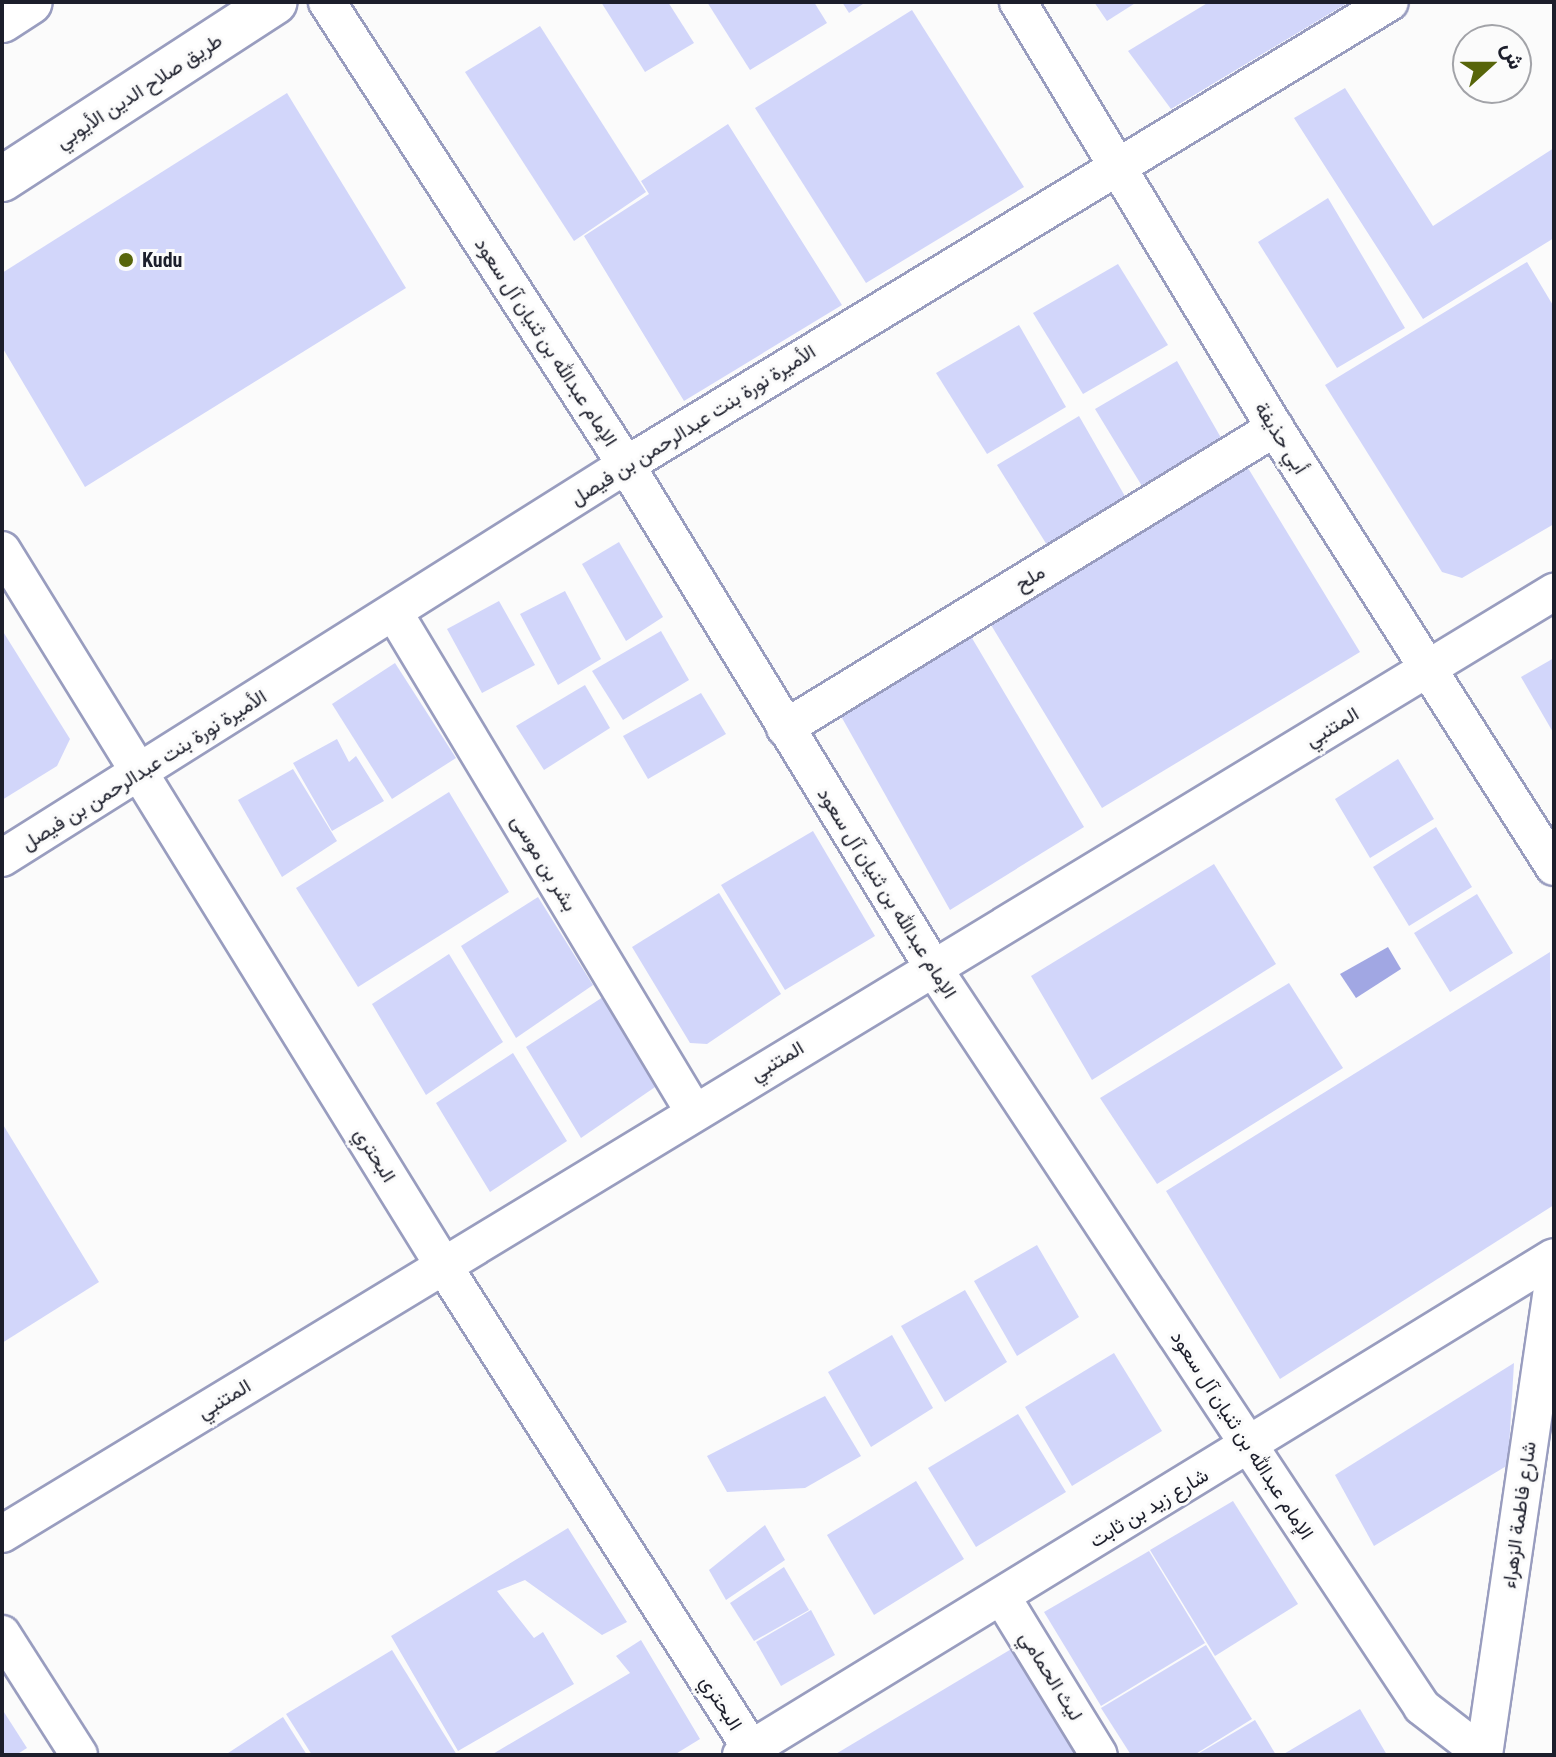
<!DOCTYPE html>
<html>
<head>
<meta charset="utf-8">
<style>
  body { margin:0 }
  #map { position:relative; width:1556px; height:1757px; overflow:hidden; background:#fbfbfb; font-family:"Roboto Condensed",Vazirmatn,sans-serif }
  div>[style] { position:absolute }
  [style*='--x'] { left:calc(var(--x)*1px); top:calc(var(--y)*1px); width:calc(var(--w)*1px); rotate:calc(var(--a)*1deg) }
  .water>* { inset:0; background:#a1a7e3 }
  .building>* { inset:0; background:#d2d6fa }
  .roads { filter:drop-shadow(2px 0 #999dbf) drop-shadow(-2px 0 #999dbf) drop-shadow(0 2px #999dbf) drop-shadow(0 -2px #999dbf) }
  .minor>* { height:36px; margin:-18px; padding:0 18px; transform-origin:18px; border-radius:18px; background:#fff }
  .primary>* { height:44px; margin:-22px; padding:0 22px; transform-origin:22px; border-radius:22px; background:#fff }
  .dots>* { width:22px; height:22px; translate:-50% -50%; box-sizing:border-box; border:4px solid #fbfbfb; border-radius:50% }
  span { translate:-50% -50%; white-space:nowrap; text-align:center; line-height:1.15; -webkit-text-stroke:6px #fbfbfb; paint-order:stroke }
  .street-label { font-size:20px; color:#1c1e2b }
  .poi-label { font-size:20px; color:#1c1e2b; font-weight:700 }
  .left { translate:0 -50%; text-align:left }
  .frame { position:absolute; inset:0; border:4px solid #1c1e2b; pointer-events:none }
  .north { position:absolute; left:1452px; top:24px; width:80px; height:80px; box-sizing:border-box; background:#fbfbfb; border:2px solid #a2a3a8; border-radius:50%; rotate:69deg; font-size:22px; font-weight:700; line-height:32px; text-align:center; color:#1c1e2b }
  .north::after { content:''; display:block; margin:auto; width:28px; height:36px; background:#57650a; clip-path:polygon(50% 0,100% 100%,50% 72%,0 100%) }
</style>
</head>
<body>
<div id="map">
  <div class="water">
    <i style="clip-path:polygon(1388px 947px,1401px 969px,1356px 998px,1340px 974px)"></i>
  </div>
  <div class="building">
    <i style="clip-path:polygon(601px 2px,668px 2px,694px 43px,645px 72px)"></i>
    <i style="clip-path:polygon(707px 2px,814px 2px,827px 23px,750px 70px)"></i>
    <i style="clip-path:polygon(842px 2px,866px 2px,849px 13px)"></i>
    <i style="clip-path:polygon(1094px 2px,1137px 2px,1107px 21px)"></i>
    <i style="clip-path:polygon(1209px 2px,1349px 2px,1171px 109px,1128px 51px)"></i>
    <i style="clip-path:polygon(912px 10px,1024px 187px,866px 283px,755px 108px)"></i>
    <i style="clip-path:polygon(540px 26px,646px 192px,574px 241px,465px 72px)"></i>
    <i style="clip-path:polygon(1345px 88px,1433px 226px,1554px 148px,1554px 238px,1423px 319px,1294px 118px)"></i>
    <i style="clip-path:polygon(287px 93px,406px 288px,85px 487px,2px 347px,2px 273px)"></i>
    <i style="clip-path:polygon(728px 124px,842px 305px,684px 401px,584px 236px,649px 194px,641px 181px)"></i>
    <i style="clip-path:polygon(1328px 198px,1405px 328px,1337px 368px,1258px 242px)"></i>
    <i style="clip-path:polygon(1527px 262px,1554px 307px,1554px 524px,1462px 578px,1442px 572px,1325px 385px)"></i>
    <i style="clip-path:polygon(1118px 264px,1168px 345px,1083px 394px,1033px 313px)"></i>
    <i style="clip-path:polygon(1019px 325px,1066px 407px,987px 454px,936px 373px)"></i>
    <i style="clip-path:polygon(1177px 361px,1224px 443px,1145px 491px,1095px 409px)"></i>
    <i style="clip-path:polygon(1079px 416px,1126px 498px,1047px 545px,997px 465px)"></i>
    <i style="clip-path:polygon(1248px 468px,1360px 652px,1102px 808px,988px 620px)"></i>
    <i style="clip-path:polygon(619px 542px,663px 617px,626px 641px,582px 564px)"></i>
    <i style="clip-path:polygon(565px 591px,601px 659px,558px 685px,520px 614px)"></i>
    <i style="clip-path:polygon(499px 601px,535px 665px,482px 693px,447px 629px)"></i>
    <i style="clip-path:polygon(2px 630px,70px 739px,57px 766px,2px 800px)"></i>
    <i style="clip-path:polygon(661px 631px,689px 680px,623px 720px,592px 671px)"></i>
    <i style="clip-path:polygon(969px 633px,1084px 827px,950px 910px,837px 709px)"></i>
    <i style="clip-path:polygon(1554px 658px,1554px 734px,1521px 677px)"></i>
    <i style="clip-path:polygon(395px 663px,456px 758px,392px 799px,332px 704px)"></i>
    <i style="clip-path:polygon(585px 685px,610px 728px,544px 770px,516px 726px)"></i>
    <i style="clip-path:polygon(701px 693px,726px 734px,648px 779px,623px 736px)"></i>
    <i style="clip-path:polygon(337px 739px,349px 762px,356px 756px,384px 801px,332px 831px,293px 763px)"></i>
    <i style="clip-path:polygon(1398px 759px,1434px 819px,1370px 858px,1335px 799px)"></i>
    <i style="clip-path:polygon(293px 769px,337px 841px,282px 877px,238px 800px)"></i>
    <i style="clip-path:polygon(449px 792px,509px 892px,358px 987px,296px 888px)"></i>
    <i style="clip-path:polygon(1436px 827px,1472px 887px,1409px 926px,1373px 867px)"></i>
    <i style="clip-path:polygon(813px 831px,875px 936px,785px 990px,721px 885px)"></i>
    <i style="clip-path:polygon(1214px 864px,1276px 964px,1092px 1080px,1031px 976px)"></i>
    <i style="clip-path:polygon(719px 893px,781px 994px,707px 1044px,690px 1043px,632px 947px)"></i>
    <i style="clip-path:polygon(1477px 894px,1513px 953px,1450px 992px,1414px 933px)"></i>
    <i style="clip-path:polygon(538px 897px,593px 985px,516px 1038px,461px 946px)"></i>
    <i style="clip-path:polygon(1550px 952px,1554px 1205px,1280px 1379px,1166px 1191px)"></i>
    <i style="clip-path:polygon(449px 954px,503px 1042px,426px 1095px,372px 1004px)"></i>
    <i style="clip-path:polygon(1289px 983px,1343px 1068px,1157px 1184px,1100px 1098px)"></i>
    <i style="clip-path:polygon(603px 997px,658px 1085px,581px 1138px,526px 1047px)"></i>
    <i style="clip-path:polygon(513px 1053px,567px 1141px,490px 1192px,436px 1103px)"></i>
    <i style="clip-path:polygon(2px 1123px,99px 1282px,2px 1343px)"></i>
    <i style="clip-path:polygon(1037px 1245px,1079px 1317px,1017px 1356px,974px 1281px)"></i>
    <i style="clip-path:polygon(965px 1290px,1007px 1362px,945px 1402px,901px 1326px)"></i>
    <i style="clip-path:polygon(892px 1335px,933px 1408px,871px 1447px,828px 1372px)"></i>
    <i style="clip-path:polygon(1114px 1353px,1162px 1431px,1072px 1486px,1025px 1407px)"></i>
    <i style="clip-path:polygon(1514px 1363px,1508px 1465px,1374px 1546px,1335px 1475px)"></i>
    <i style="clip-path:polygon(825px 1396px,861px 1456px,805px 1488px,727px 1492px,707px 1456px)"></i>
    <i style="clip-path:polygon(1018px 1414px,1066px 1492px,976px 1547px,928px 1468px)"></i>
    <i style="clip-path:polygon(916px 1481px,964px 1559px,874px 1615px,827px 1535px)"></i>
    <i style="clip-path:polygon(1233px 1501px,1298px 1604px,1215px 1656px,1150px 1550px)"></i>
    <i style="clip-path:polygon(765px 1525px,785px 1560px,726px 1600px,709px 1570px)"></i>
    <i style="clip-path:polygon(568px 1528px,627px 1622px,602px 1635px,525px 1580px,497px 1591px,534px 1638px,543px 1632px,574px 1684px,458px 1751px,391px 1636px)"></i>
    <i style="clip-path:polygon(1149px 1551px,1205px 1643px,1101px 1706px,1044px 1612px)"></i>
    <i style="clip-path:polygon(784px 1567px,809px 1610px,754px 1641px,730px 1603px)"></i>
    <i style="clip-path:polygon(811px 1610px,835px 1655px,781px 1686px,756px 1642px)"></i>
    <i style="clip-path:polygon(641px 1640px,700px 1739px,674px 1755px,491px 1755px,630px 1673px,616px 1656px)"></i>
    <i style="clip-path:polygon(1206px 1645px,1252px 1719px,1194px 1755px,1131px 1755px,1101px 1708px)"></i>
    <i style="clip-path:polygon(1013px 1648px,1079px 1755px,834px 1755px)"></i>
    <i style="clip-path:polygon(392px 1650px,457px 1755px,312px 1755px,286px 1714px)"></i>
    <i style="clip-path:polygon(2px 1709px,27px 1748px,16px 1755px,2px 1755px)"></i>
    <i style="clip-path:polygon(1360px 1709px,1387px 1755px,1282px 1755px)"></i>
    <i style="clip-path:polygon(283px 1717px,307px 1755px,225px 1755px)"></i>
    <i style="clip-path:polygon(1255px 1720px,1276px 1755px,1196px 1755px)"></i>
  </div>
  <div class="roads">
    <div class="minor">
      <i style="--x:327;--y:2;--w:551;--a:57.15"></i>
      <i style="--x:626;--y:465;--w:587;--a:58.58"></i>
      <i style="--x:932;--y:966;--w:888;--a:56.52"></i>
      <i style="--x:1422;--y:1707;--w:78;--a:37.7"></i>
      <i style="--x:1018;--y:2;--w:498;--a:58.9"></i>
      <i style="--x:1275;--y:428;--w:520;--a:57.56"></i>
      <i style="--x:2;--y:550;--w:840;--a:58.33"></i>
      <i style="--x:443;--y:1265;--w:581;--a:57.51"></i>
      <i style="--x:395;--y:614;--w:581;--a:59.02"></i>
      <i style="--x:785;--y:728;--w:575;--a:-31.48"></i>
      <i style="--x:2;--y:858;--w:737;--a:-32.2"></i>
      <i style="--x:626;--y:465;--w:893;--a:-31.22"></i>
      <i style="--x:2;--y:1534;--w:1816;--a:-31.26"></i>
      <i style="--x:1002;--y:1597;--w:185;--a:58.5"></i>
      <i style="--x:2;--y:1634;--w:143;--a:57.5"></i>
      <i style="--x:741;--y:1755;--w:953;--a:-31.49"></i>
      <i style="--x:1484;--y:1755;--w:484;--a:-81.7"></i>
    </div>
    <div class="primary">
      <i style="--x:2;--y:20;--w:33;--a:-33"></i>
      <i style="--x:2;--y:179;--w:325;--a:-33"></i>
    </div>
  </div>
  <div class="dots">
    <i style="left:126px;top:260px;background:#57650a"></i>
  </div>
  <div class="street-label">
    <span style="left:139px;top:91px;rotate:-33deg">طريق صلاح الدين الأيوبي</span>
    <span style="left:546px;top:342px;rotate:57deg">الإمام عبدالله بن ثنيان آل سعود</span>
    <span style="left:693px;top:425px;rotate:-32deg">الأميرة نورة بنت عبدالرحمن بن فيصل</span>
    <span style="left:1281px;top:438px;rotate:58deg">أبي حذيفة</span>
    <span style="left:1030px;top:578px;rotate:-31deg">ملح</span>
    <span style="left:1332px;top:727px;rotate:-31deg">المتنبي</span>
    <span style="left:144px;top:770px;rotate:-32deg">الأميرة نورة بنت عبدالرحمن بن فيصل</span>
    <span style="left:544px;top:863px;rotate:59deg">بشر بن موسى</span>
    <span style="left:887px;top:893px;rotate:58deg">الإمام عبدالله بن ثنيان آل سعود</span>
    <span style="left:777px;top:1061px;rotate:-31deg">المتنبي</span>
    <span style="left:375px;top:1155px;rotate:58deg">البحتري</span>
    <span style="left:224px;top:1399px;rotate:-31deg">المتنبي</span>
    <span style="left:1242px;top:1435px;rotate:57deg">الإمام عبدالله بن ثنيان آل سعود</span>
    <span style="left:1149px;top:1508px;rotate:-31deg">شارع زيد بن ثابت</span>
    <span style="left:1519px;top:1515px;rotate:-82deg">شارع فاطمة الزهراء</span>
    <span style="left:1051px;top:1676px;rotate:58deg">ليث الحمامي</span>
    <span style="left:721px;top:1703px;rotate:58deg">البحتري</span>
  </div>
  <div class="poi-label">
    <span class="left" style="left:142px;top:260px">Kudu</span>
  </div>
  <div class="frame"></div>
  <div class="north">ش</div>
</div>
</body>
</html>
